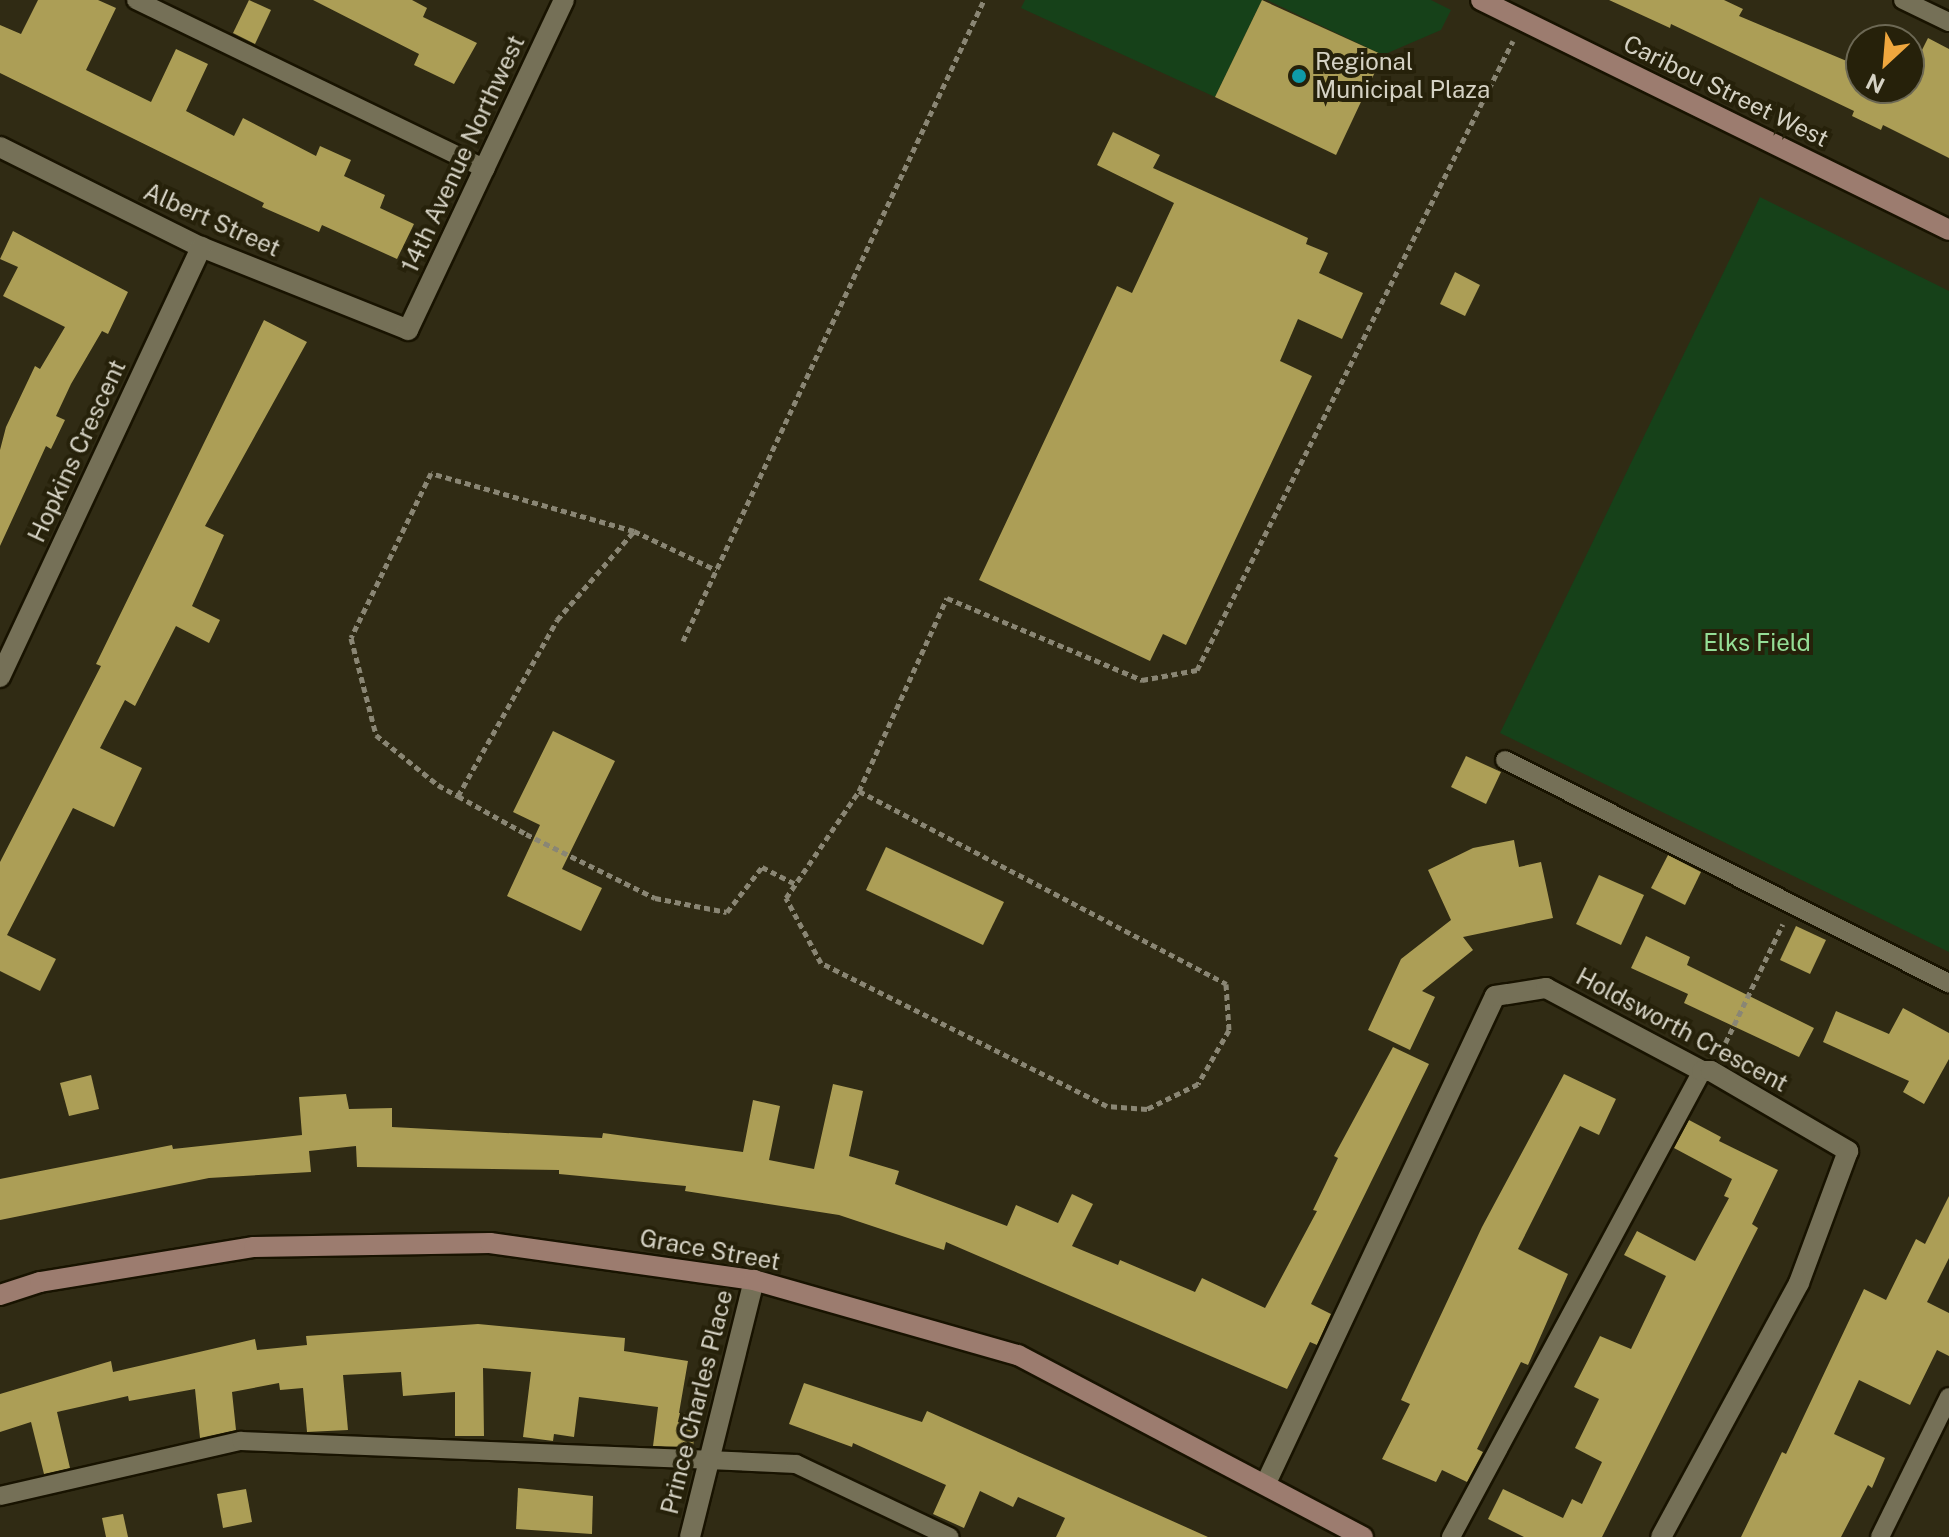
<!DOCTYPE html>
<html>
<head>
<meta charset="utf-8">
<style>
  body { margin:0 }
  #map { position:relative; width:1949px; height:1537px; overflow:hidden; background:#302b14; font-family:"Public Sans",sans-serif }
  div>[style] { position:absolute }
  [style*='--x'] { left:calc(var(--x)*1px); top:calc(var(--y)*1px); width:calc(var(--w)*1px); rotate:calc(var(--a)*1deg) }
  .green>* { inset:0; background:#164119 }
  .building>* { inset:0; background:#ac9e56 }
  .path>* { height:5px; margin-top:-2.5px; transform-origin:0; background:repeating-linear-gradient(90deg,#8a8674 0 6px,transparent 0 10px) }
  .roads { filter:drop-shadow(2px 0 #181300) drop-shadow(-2px 0 #181300) drop-shadow(0 2px #181300) drop-shadow(0 -2px #181300) }
  .lane>* { height:18px; margin:-9px; padding:0 9px; transform-origin:9px; border-radius:9px; background:#757057 }
  .street>* { height:20px; margin:-10px; padding:0 10px; transform-origin:10px; border-radius:10px; background:#757057 }
  .secondary>* { height:20px; margin:-10px; padding:0 10px; transform-origin:10px; border-radius:10px; background:#9c7c6f }
  .dots>* { width:22px; height:22px; translate:-50% -50%; box-sizing:border-box; border:4px solid #26210a; border-radius:50% }
  span { translate:-50% -50%; white-space:nowrap; text-align:center; line-height:1.15; -webkit-text-stroke:8px #26210a; paint-order:stroke }
  .poi-label { font-size:24px; color:#d5d2c4 }
  .left { translate:0 -50%; text-align:left }
  .street-label { font-size:24px; color:#d5d2c4 }
  .park-label { font-size:24px; color:#94de96 }
  .north { position:absolute; left:1845px; top:24px; width:80px; height:80px; box-sizing:border-box; background:#26210a; border:2px solid #6c6854; border-radius:50%; rotate:206deg; font-size:22px; font-weight:700; line-height:32px; text-align:center; color:#d5d2c4 }
  .north::after { content:''; display:block; margin:auto; width:28px; height:36px; background:#efa73e; clip-path:polygon(50% 0,100% 100%,50% 72%,0 100%) }
</style>
</head>
<body>
<div id="map">
  <div class="green">
    <i style="clip-path:polygon(1025px 0,1262px 0,1215px 97px,1021px 8px)"></i>
    <i style="clip-path:polygon(1267px 0,1431px 0,1451px 10px,1441px 30px,1383px 55px)"></i>
    <i style="clip-path:polygon(1760px 197px,1949px 291px,1949px 952px,1500px 733px)"></i>
  </div>
  <div class="building">
    <i style="clip-path:polygon(38px 0,98px 0,116px 8px,86px 70px,151px 102px,176px 49px,208px 64px,186px 111px,234px 136px,243px 118px,316px 156px,320px 146px,351px 160px,344px 176px,385px 195px,380px 208px,414px 224px,397px 259px,322px 225px,319px 232px,262px 207px,264px 203px,0 73px,0 25px,21px 34px)"></i>
    <i style="clip-path:polygon(249px 0,271px 10px,255px 44px,233px 33px)"></i>
    <i style="clip-path:polygon(313px 0,412px 0,427px 8px,423px 17px,477px 43px,454px 84px,414px 65px,419px 54px)"></i>
    <i style="clip-path:polygon(1262px 0,1383px 55px,1336px 155px,1215px 97px)"></i>
    <i style="clip-path:polygon(1609px 0,1724px 0,1743px 9px,1739px 16px,1861px 67px,1861px 88px,1909px 88px,1909px 76px,1928px 38px,1949px 49px,1949px 158px,1883px 125px,1881px 130px,1852px 116px,1854px 111px,1671px 24px,1670px 28px)"></i>
    <i style="clip-path:polygon(1113px 132px,1160px 155px,1153px 168px,1308px 238px,1306px 244px,1328px 253px,1319px 273px,1363px 293px,1342px 339px,1298px 319px,1280px 361px,1312px 376px,1186px 645px,1163px 634px,1150px 661px,979px 580px,1117px 286px,1132px 293px,1174px 203px,1097px 165px)"></i>
    <i style="clip-path:polygon(13px 231px,128px 292px,108px 334px,102px 331px,71px 384px,56px 416px,65px 420px,51px 449px,46px 446px,0 546px,0 450px,6px 427px,35px 366px,40px 369px,65px 327px,3px 296px,18px 267px,0 259px)"></i>
    <i style="clip-path:polygon(1455px 272px,1480px 285px,1465px 316px,1440px 304px)"></i>
    <i style="clip-path:polygon(264px 320px,307px 342px,205px 526px,224px 535px,192px 606px,220px 620px,209px 643px,176px 626px,135px 706px,125px 700px,100px 748px,142px 768px,114px 827px,73px 808px,7px 935px,56px 959px,40px 991px,0 971px,0 862px,101px 666px,96px 664px)"></i>
    <i style="clip-path:polygon(553px 731px,615px 761px,562px 869px,602px 888px,581px 931px,507px 896px,540px 825px,513px 812px)"></i>
    <i style="clip-path:polygon(1466px 756px,1501px 772px,1486px 804px,1451px 787px)"></i>
    <i style="clip-path:polygon(1514px 840px,1519px 867px,1541px 862px,1553px 918px,1463px 937px,1473px 950px,1422px 991px,1435px 997px,1410px 1050px,1368px 1030px,1401px 959px,1451px 920px,1428px 870px,1473px 848px)"></i>
    <i style="clip-path:polygon(886px 847px,1004px 902px,983px 945px,866px 890px)"></i>
    <i style="clip-path:polygon(1668px 855px,1701px 872px,1685px 905px,1651px 888px)"></i>
    <i style="clip-path:polygon(1599px 875px,1644px 895px,1621px 945px,1576px 924px)"></i>
    <i style="clip-path:polygon(1796px 926px,1826px 940px,1810px 974px,1780px 960px)"></i>
    <i style="clip-path:polygon(1646px 936px,1690px 957px,1687px 965px,1814px 1028px,1799px 1057px,1684px 1003px,1688px 994px,1631px 968px)"></i>
    <i style="clip-path:polygon(1903px 1008px,1949px 1033px,1949px 1059px,1924px 1104px,1903px 1092px,1909px 1081px,1823px 1042px,1836px 1011px,1889px 1034px)"></i>
    <i style="clip-path:polygon(1393px 1047px,1429px 1064px,1311px 1304px,1331px 1314px,1317px 1345px,1310px 1342px,1287px 1389px,946px 1242px,944px 1250px,839px 1215px,685px 1191px,686px 1186px,559px 1174px,559px 1170px,357px 1167px,356px 1146px,309px 1151px,311px 1172px,209px 1178px,0 1220px,0 1179px,172px 1145px,173px 1149px,302px 1135px,299px 1097px,346px 1094px,349px 1109px,392px 1108px,392px 1127px,602px 1138px,603px 1133px,743px 1152px,753px 1100px,780px 1106px,769px 1160px,814px 1169px,833px 1084px,863px 1091px,849px 1156px,899px 1171px,895px 1184px,1007px 1226px,1016px 1205px,1058px 1223px,1072px 1194px,1093px 1204px,1072px 1246px,1118px 1265px,1120px 1260px,1195px 1292px,1202px 1278px,1265px 1308px,1317px 1211px,1313px 1210px,1338px 1158px,1334px 1156px)"></i>
    <i style="clip-path:polygon(1564px 1074px,1616px 1099px,1599px 1135px,1580px 1126px,1518px 1249px,1568px 1274px,1528px 1365px,1521px 1362px,1477px 1449px,1483px 1452px,1467px 1482px,1442px 1470px,1436px 1482px,1382px 1459px,1410px 1404px,1401px 1400px,1482px 1227px)"></i>
    <i style="clip-path:polygon(91px 1075px,99px 1109px,69px 1116px,60px 1083px)"></i>
    <i style="clip-path:polygon(1689px 1120px,1721px 1137px,1719px 1141px,1778px 1170px,1752px 1224px,1758px 1228px,1602px 1537px,1524px 1537px,1488px 1519px,1503px 1489px,1563px 1518px,1572px 1499px,1582px 1504px,1602px 1462px,1575px 1448px,1599px 1399px,1574px 1387px,1600px 1336px,1631px 1349px,1666px 1276px,1624px 1255px,1637px 1231px,1695px 1261px,1729px 1198px,1724px 1196px,1732px 1179px,1674px 1148px)"></i>
    <i style="clip-path:polygon(1949px 1196px,1949px 1258px,1927px 1302px,1949px 1313px,1949px 1356px,1937px 1350px,1910px 1405px,1859px 1380px,1834px 1434px,1885px 1458px,1872px 1488px,1868px 1485px,1841px 1537px,1741px 1537px,1782px 1452px,1786px 1454px,1864px 1289px,1886px 1300px,1916px 1239px,1925px 1244px)"></i>
    <i style="clip-path:polygon(478px 1324px,625px 1338px,624px 1351px,688px 1361px,679px 1413px,697px 1415px,693px 1447px,653px 1446px,658px 1407px,579px 1397px,574px 1437px,554px 1434px,553px 1441px,523px 1437px,531px 1372px,483px 1368px,484px 1436px,455px 1436px,455px 1392px,403px 1396px,401px 1372px,343px 1375px,348px 1430px,307px 1432px,303px 1388px,280px 1390px,279px 1383px,232px 1392px,236px 1430px,200px 1438px,195px 1389px,129px 1401px,128px 1396px,57px 1412px,70px 1468px,44px 1474px,31px 1422px,0 1432px,0 1394px,111px 1361px,113px 1372px,255px 1339px,257px 1350px,307px 1345px,306px 1336px)"></i>
    <i style="clip-path:polygon(804px 1383px,922px 1422px,927px 1411px,1208px 1537px,1056px 1537px,1065px 1518px,1018px 1497px,1013px 1507px,980px 1491px,964px 1528px,933px 1514px,946px 1485px,853px 1443px,852px 1447px,789px 1424px)"></i>
    <i style="clip-path:polygon(518px 1488px,593px 1496px,592px 1534px,516px 1529px)"></i>
    <i style="clip-path:polygon(246px 1489px,252px 1522px,223px 1528px,217px 1494px)"></i>
    <i style="clip-path:polygon(123px 1514px,128px 1537px,106px 1537px,102px 1518px)"></i>
  </div>
  <div class="path">
    <i style="--x:634;--y:531;--w:91;--a:25.4"></i>
    <i style="--x:683;--y:641;--w:708;--a:-64.85"></i>
    <i style="--x:859;--y:791;--w:415;--a:27.7"></i>
    <i style="--x:1226;--y:984;--w:46;--a:86.3"></i>
    <i style="--x:1229;--y:1030;--w:62;--a:119.9"></i>
    <i style="--x:1198;--y:1084;--w:57;--a:153.9"></i>
    <i style="--x:1147;--y:1109;--w:40;--a:-175.7"></i>
    <i style="--x:1107;--y:1106;--w:320;--a:-153.4"></i>
    <i style="--x:821;--y:963;--w:74;--a:-118.3"></i>
    <i style="--x:786;--y:898;--w:130;--a:-55.7"></i>
    <i style="--x:859;--y:791;--w:212;--a:-65.5"></i>
    <i style="--x:947;--y:598;--w:212;--a:22.8"></i>
    <i style="--x:1142;--y:680;--w:56;--a:-10.3"></i>
    <i style="--x:1197;--y:670;--w:704;--a:-63.33"></i>
    <i style="--x:458;--y:796;--w:202;--a:-60.6"></i>
    <i style="--x:557;--y:620;--w:118;--a:-49.1"></i>
    <i style="--x:634;--y:531;--w:211;--a:-164.1"></i>
    <i style="--x:431;--y:473;--w:183;--a:115.9"></i>
    <i style="--x:351;--y:638;--w:100;--a:75.5"></i>
    <i style="--x:376;--y:735;--w:80;--a:38.9"></i>
    <i style="--x:438;--y:785;--w:23;--a:29"></i>
    <i style="--x:458;--y:796;--w:78;--a:29.2"></i>
    <i style="--x:526;--y:834;--w:144;--a:26.4"></i>
    <i style="--x:655;--y:898;--w:73;--a:11"></i>
    <i style="--x:727;--y:912;--w:57;--a:-52.1"></i>
    <i style="--x:762;--y:867;--w:38;--a:27"></i>
    <i style="--x:1721;--y:1052;--w:142;--a:-64.2"></i>
  </div>
  <div class="roads">
    <div class="lane">
      <i style="--x:136;--y:0;--w:388;--a:25.8"></i>
      <i style="--x:1903;--y:0;--w:51;--a:25.6"></i>
      <i style="--x:1505;--y:760;--w:497;--a:26.7"></i>
      <i style="--x:0;--y:1496;--w:247;--a:-12.9"></i>
      <i style="--x:241;--y:1441;--w:467;--a:2.3"></i>
      <i style="--x:708;--y:1460;--w:88;--a:2.6"></i>
      <i style="--x:796;--y:1464;--w:170;--a:25.4"></i>
      <i style="--x:1451;--y:1537;--w:529;--a:-61.69"></i>
      <i style="--x:1880;--y:1537;--w:156;--a:-63.8"></i>
    </div>
    <div class="street">
      <i style="--x:0;--y:147;--w:225;--a:26.5"></i>
      <i style="--x:201;--y:247;--w:223;--a:21.8"></i>
      <i style="--x:408;--y:330;--w:365;--a:-64.7"></i>
      <i style="--x:0;--y:677;--w:475;--a:-64.9"></i>
      <i style="--x:1266;--y:1483;--w:538;--a:-64.82"></i>
      <i style="--x:1495;--y:996;--w:52;--a:-8.9"></i>
      <i style="--x:1546;--y:988;--w:177;--a:28"></i>
      <i style="--x:1702;--y:1071;--w:9;--a:0"></i>
      <i style="--x:1711;--y:1071;--w:159;--a:30.3"></i>
      <i style="--x:1848;--y:1151;--w:141;--a:110.4"></i>
      <i style="--x:1799;--y:1283;--w:289;--a:118.5"></i>
      <i style="--x:690;--y:1537;--w:265;--a:-76"></i>
    </div>
    <div class="secondary">
      <i style="--x:1481;--y:0;--w:521;--a:26.17"></i>
      <i style="--x:0;--y:1295;--w:42;--a:-18"></i>
      <i style="--x:40;--y:1282;--w:217;--a:-9.3"></i>
      <i style="--x:254;--y:1247;--w:236;--a:-1"></i>
      <i style="--x:490;--y:1243;--w:267;--a:8"></i>
      <i style="--x:754;--y:1280;--w:274;--a:15.9"></i>
      <i style="--x:1018;--y:1355;--w:390;--a:27.8"></i>
    </div>
  </div>
  <div class="dots">
    <i style="left:1299px;top:76px;background:#0f9aa8"></i>
  </div>
  <div class="poi-label">
    <span class="left" style="left:1315px;top:76px">Regional<br>Municipal Plaza</span>
  </div>
  <div class="street-label">
    <span style="left:1726px;top:91px;rotate:26deg">Caribou Street West</span>
    <span style="left:463px;top:154px;rotate:-65deg">14th Avenue Northwest</span>
    <span style="left:212px;top:220px;rotate:24deg">Albert Street</span>
    <span style="left:77px;top:451px;rotate:-65deg">Hopkins Crescent</span>
    <span style="left:1682px;top:1030px;rotate:28deg">Holdsworth Crescent</span>
    <span style="left:710px;top:1250px;rotate:10deg">Grace Street</span>
    <span style="left:697px;top:1402px;rotate:-76deg">Prince Charles Place</span>
  </div>
  <div class="park-label">
    <span style="left:1757px;top:643px">Elks Field</span>
  </div>
  <div class="north">N</div>
</div>
</body>
</html>
